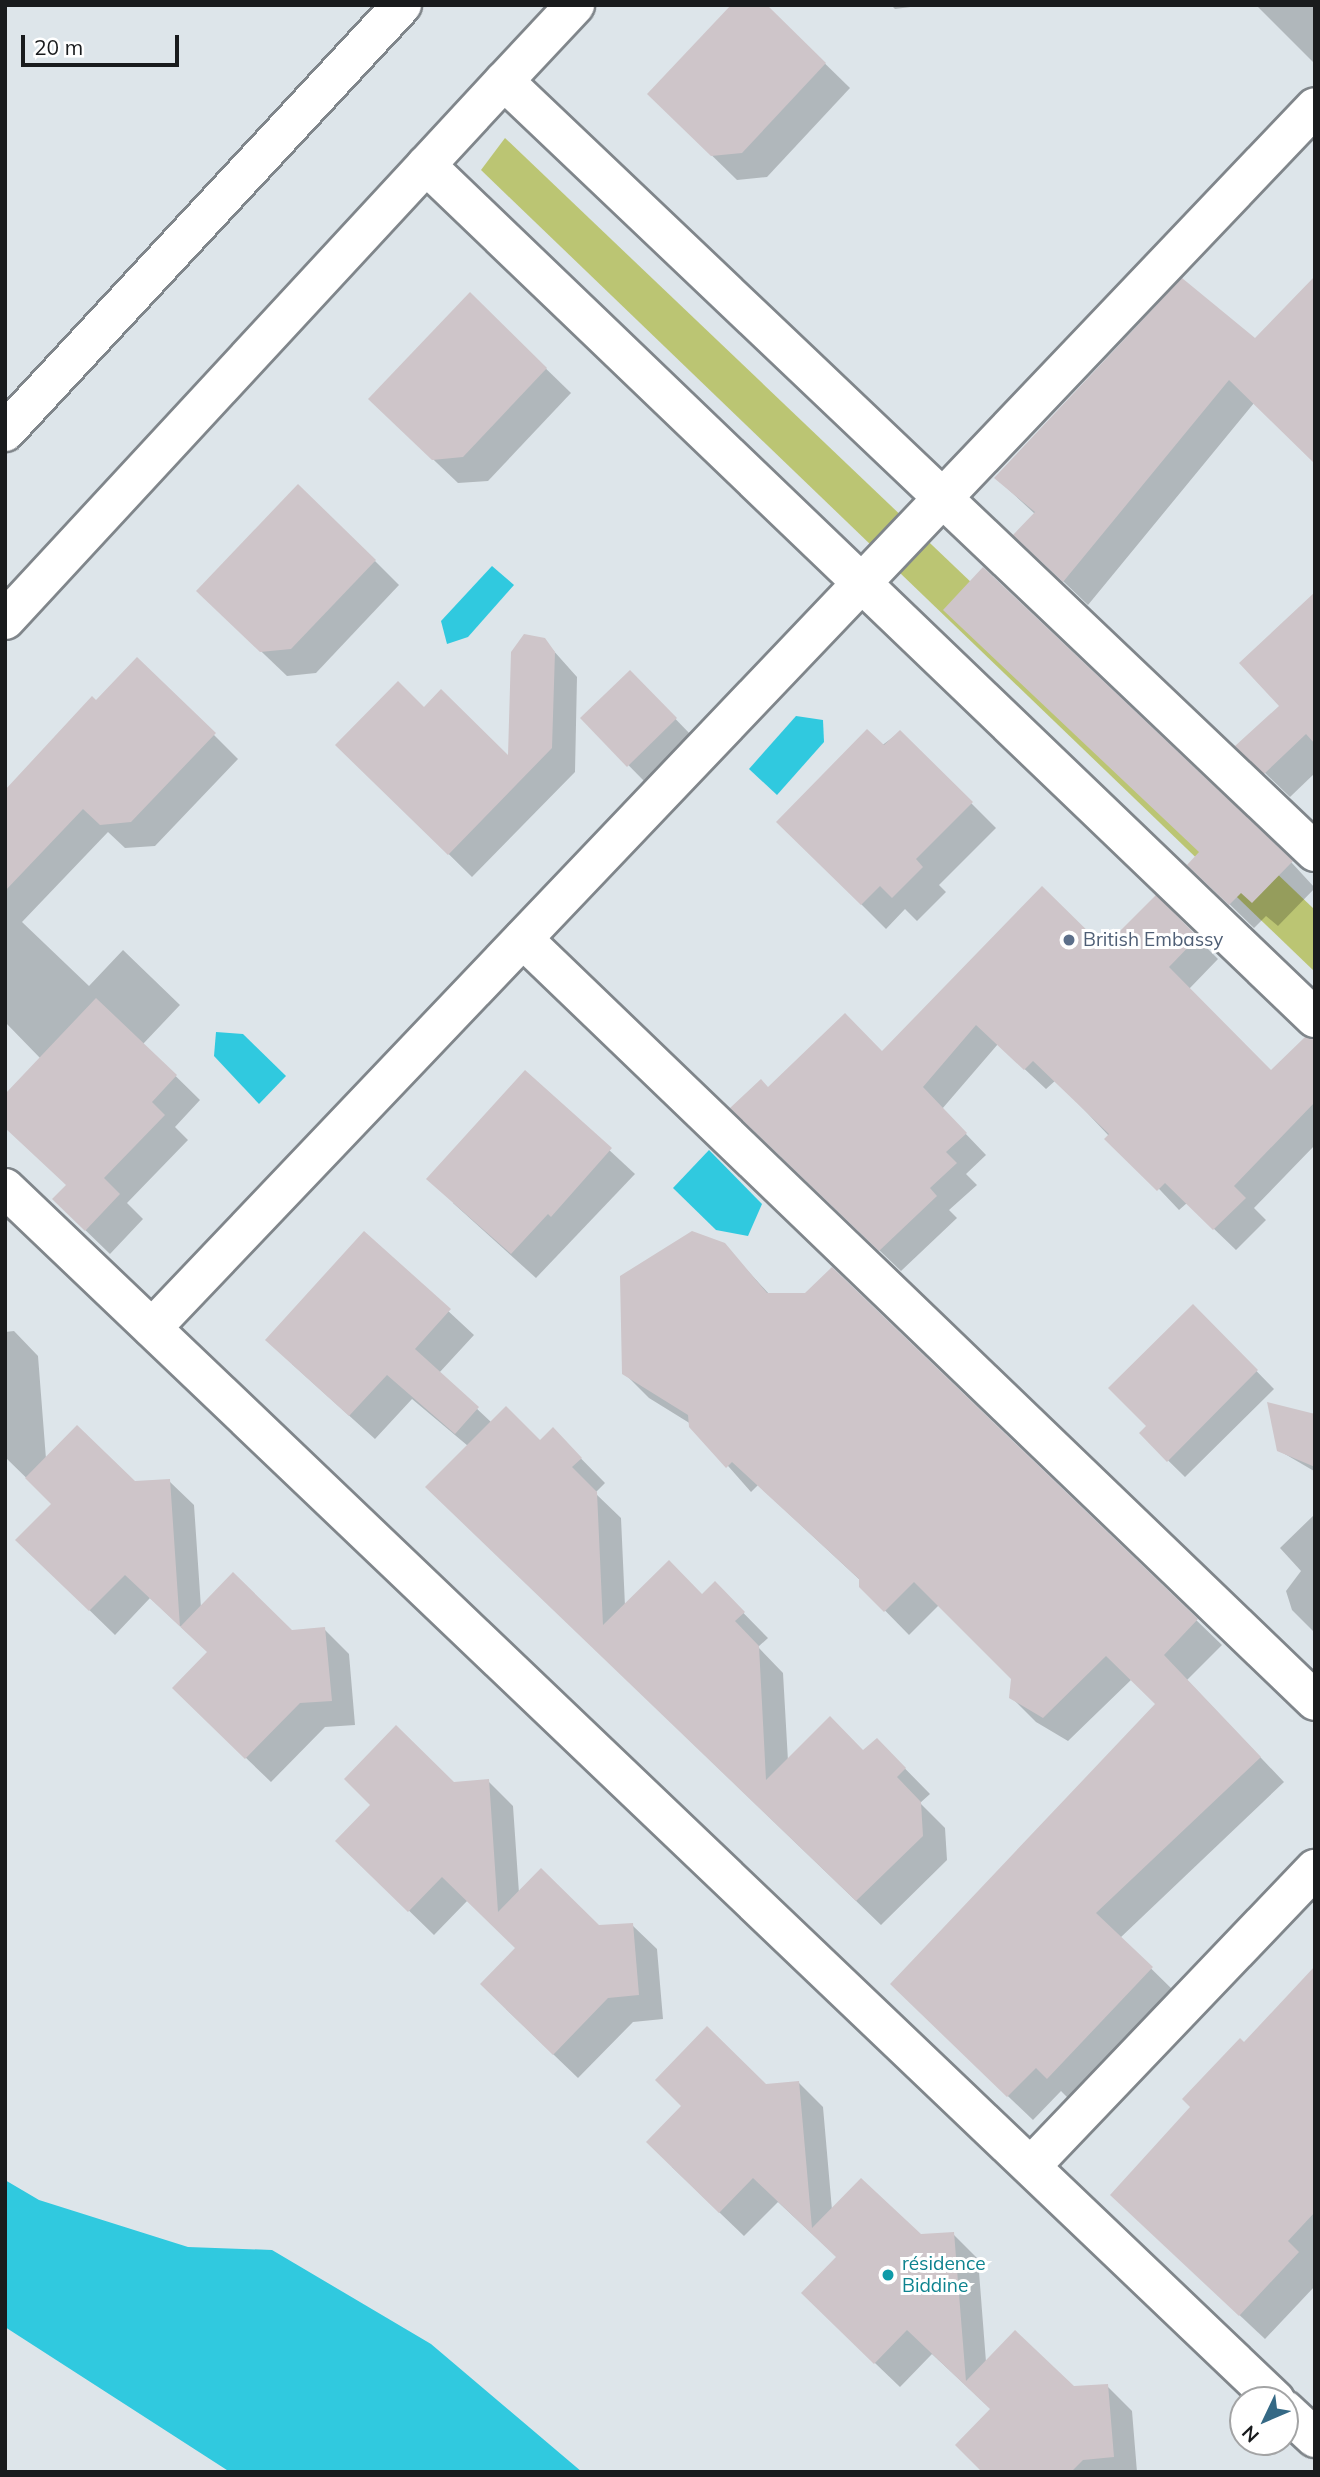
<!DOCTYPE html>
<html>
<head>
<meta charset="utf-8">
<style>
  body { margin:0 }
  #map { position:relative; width:1320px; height:2477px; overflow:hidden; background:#dde5ea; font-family:Mulish,sans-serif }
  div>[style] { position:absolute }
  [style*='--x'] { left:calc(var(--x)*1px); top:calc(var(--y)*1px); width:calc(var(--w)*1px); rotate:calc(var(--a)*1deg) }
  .green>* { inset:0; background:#bbc573 }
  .water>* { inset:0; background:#30c9df }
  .shadow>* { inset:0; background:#0003 }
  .building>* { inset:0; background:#cec5c9 }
  .roads { filter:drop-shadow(2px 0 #80868b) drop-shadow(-2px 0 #80868b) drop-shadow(0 2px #80868b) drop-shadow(0 -2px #80868b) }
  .minor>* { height:38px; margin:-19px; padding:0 19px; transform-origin:19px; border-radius:19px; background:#fff }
  .tertiary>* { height:38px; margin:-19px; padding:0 19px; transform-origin:19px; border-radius:19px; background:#fff }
  .dots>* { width:19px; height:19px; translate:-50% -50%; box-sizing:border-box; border:4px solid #fff; border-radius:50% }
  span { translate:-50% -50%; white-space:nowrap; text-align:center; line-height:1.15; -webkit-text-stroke:6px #fff; paint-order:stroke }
  .service-label { font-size:19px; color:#4e5e75 }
  .left { translate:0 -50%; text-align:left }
  .culture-label { font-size:19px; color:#0d838f }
  .frame { position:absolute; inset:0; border:7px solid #191b1d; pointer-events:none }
  .north { position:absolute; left:1229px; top:2386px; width:70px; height:70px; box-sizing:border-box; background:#fff; border:2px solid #a3a4a5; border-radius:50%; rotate:226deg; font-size:19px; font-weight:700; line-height:28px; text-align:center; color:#191b1d }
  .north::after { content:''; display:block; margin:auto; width:24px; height:32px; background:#356985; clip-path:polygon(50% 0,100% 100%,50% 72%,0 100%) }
  .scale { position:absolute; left:21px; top:35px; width:158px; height:32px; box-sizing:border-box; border:4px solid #191b1d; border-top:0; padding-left:9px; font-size:21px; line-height:24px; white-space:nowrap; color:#191b1d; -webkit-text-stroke:5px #fff; paint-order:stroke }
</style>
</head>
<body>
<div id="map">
  <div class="green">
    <i style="clip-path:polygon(505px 138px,1315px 910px,1315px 972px,481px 170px)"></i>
  </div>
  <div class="water">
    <i style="clip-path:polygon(492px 566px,514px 585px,468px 637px,447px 644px,441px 621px)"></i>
    <i style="clip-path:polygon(796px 716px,823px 720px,824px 742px,777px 795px,749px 769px)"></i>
    <i style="clip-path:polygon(216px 1032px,243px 1034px,286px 1076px,259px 1104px,214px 1056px)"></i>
    <i style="clip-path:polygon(709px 1150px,762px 1204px,748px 1236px,716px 1230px,673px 1188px)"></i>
    <i style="clip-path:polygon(5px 2180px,39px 2200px,188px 2247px,272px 2250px,431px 2344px,582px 2472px,230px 2472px,5px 2327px)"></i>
  </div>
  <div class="shadow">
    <i style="clip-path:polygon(765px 5px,850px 88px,767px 177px,737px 180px,649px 94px)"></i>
    <i style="clip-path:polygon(891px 5px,926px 5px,895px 9px)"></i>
    <i style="clip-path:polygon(1256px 5px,1315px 5px,1315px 64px)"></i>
    <i style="clip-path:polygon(470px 295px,571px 393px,488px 481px,458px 483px,395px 423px)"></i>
    <i style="clip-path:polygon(1255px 340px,1254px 403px,1088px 605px,1040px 559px,1035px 514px,996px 478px)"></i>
    <i style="clip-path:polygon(375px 561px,399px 585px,316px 673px,287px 676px,223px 615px)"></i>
    <i style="clip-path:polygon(1315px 594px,1315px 773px,1290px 797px,1262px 770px)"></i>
    <i style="clip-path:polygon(544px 640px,577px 677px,575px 772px,472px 877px,338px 745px,424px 710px,510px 759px)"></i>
    <i style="clip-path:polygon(630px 672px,692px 736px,645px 782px,582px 718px)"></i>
    <i style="clip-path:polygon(96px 703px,214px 735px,238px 759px,155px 846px,125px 848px,108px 832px,22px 922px,89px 986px,123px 950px,180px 1005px,143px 1044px,200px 1100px,175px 1127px,188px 1140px,127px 1203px,143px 1219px,110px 1254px,78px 1223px,41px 1059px,5px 1022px,5px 792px)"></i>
    <i style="clip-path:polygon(900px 732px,996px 828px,939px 885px,946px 892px,917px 921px,905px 909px,886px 929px,779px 822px)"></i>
    <i style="clip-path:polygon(1201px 853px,1291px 862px,1315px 888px,1278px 926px,1266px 916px,1254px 928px,1214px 889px)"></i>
    <i style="clip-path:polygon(1197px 938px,1218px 959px,1189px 989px,1271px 1072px,1306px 1039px,1315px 1038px,1315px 1145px,1254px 1208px,1266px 1220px,1236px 1250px,1187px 1203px,1179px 1210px,1056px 1080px,1046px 1089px,998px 1044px,942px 1109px,986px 1155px,966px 1174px,977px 1185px,949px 1210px,957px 1218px,901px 1271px,753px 1129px,768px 1089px,882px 1053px,1105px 949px)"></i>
    <i style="clip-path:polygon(525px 1072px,635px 1174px,536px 1278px,453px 1203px)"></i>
    <i style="clip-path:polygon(364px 1233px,474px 1335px,439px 1373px,492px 1423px,540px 1443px,553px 1430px,605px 1483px,595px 1493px,621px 1518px,625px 1606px,702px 1596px,715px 1584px,768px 1638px,758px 1647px,783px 1673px,788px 1761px,864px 1752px,877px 1740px,930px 1794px,920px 1803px,945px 1828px,947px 1860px,881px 1925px,452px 1511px,468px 1446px,412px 1399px,375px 1439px,292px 1364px)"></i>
    <i style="clip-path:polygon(724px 1245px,770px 1295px,806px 1295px,832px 1269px,1222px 1645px,1187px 1680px,1284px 1782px,1120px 1938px,1176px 1993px,1072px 2102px,1061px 2091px,1033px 2120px,916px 2008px,1158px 1704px,1132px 1679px,1068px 1741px,1036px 1722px,1011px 1697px,1012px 1679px,939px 1605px,909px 1635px,861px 1586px,861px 1581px,758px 1485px,751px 1492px,691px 1424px,649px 1398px,624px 1373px)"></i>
    <i style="clip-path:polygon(1193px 1306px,1274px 1389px,1185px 1477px,1141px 1434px,1149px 1426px)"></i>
    <i style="clip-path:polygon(14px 1331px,38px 1356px,46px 1459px,135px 1483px,169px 1481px,194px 1505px,201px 1608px,291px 1631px,324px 1629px,349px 1654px,355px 1725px,325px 1727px,271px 1782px,199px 1713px,209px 1653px,150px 1598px,115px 1635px,42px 1564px,53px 1504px,5px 1457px,5px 1332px)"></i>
    <i style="clip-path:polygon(1315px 1422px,1315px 1469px,1314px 1471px,1278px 1450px)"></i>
    <i style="clip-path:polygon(1315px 1514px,1315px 1633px,1292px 1610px,1286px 1591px,1301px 1571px,1280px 1548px)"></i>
    <i style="clip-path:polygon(488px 1781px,513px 1806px,519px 1893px,598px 1927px,632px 1925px,657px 1949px,663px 2019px,633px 2022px,578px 2078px,506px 2009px,517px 1948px,468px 1900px,434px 1935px,362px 1865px,454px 1783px)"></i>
    <i style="clip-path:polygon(1315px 1971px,1315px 2286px,1265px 2339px,1137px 2219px,1193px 2107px)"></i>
    <i style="clip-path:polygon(799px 2083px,823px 2107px,832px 2210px,920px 2236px,953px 2234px,978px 2259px,986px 2362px,1074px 2388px,1107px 2386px,1132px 2411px,1137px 2472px,984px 2472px,992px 2410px,932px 2354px,900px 2387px,828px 2318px,838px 2258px,778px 2202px,744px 2236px,672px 2167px,765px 2085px)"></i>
  </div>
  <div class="building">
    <i style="clip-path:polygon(731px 5px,767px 5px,826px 63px,742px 153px,711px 156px,647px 94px)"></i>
    <i style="clip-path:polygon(1315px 276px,1315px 464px,1229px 380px,1063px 582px,1013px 535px,1035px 512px,994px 478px,1182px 278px,1255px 338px)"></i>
    <i style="clip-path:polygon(470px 292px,547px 368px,463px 457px,432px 460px,368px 399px)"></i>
    <i style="clip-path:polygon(298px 484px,376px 560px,291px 649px,260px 652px,196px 591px)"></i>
    <i style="clip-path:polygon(983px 567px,1293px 861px,1252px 903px,1241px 893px,1229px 905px,1187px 865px,1199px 852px,943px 610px)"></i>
    <i style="clip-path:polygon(1315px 592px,1315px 744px,1306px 734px,1264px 774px,1235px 746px,1279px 706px,1239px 663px)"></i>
    <i style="clip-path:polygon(524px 634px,545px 638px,555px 652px,552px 748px,448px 855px,335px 745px,398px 681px,424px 707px,441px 689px,508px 755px,511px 652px)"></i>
    <i style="clip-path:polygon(137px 657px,216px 733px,131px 822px,100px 825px,83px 809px,5px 891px,5px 790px,92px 696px,96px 700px)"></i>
    <i style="clip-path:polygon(630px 670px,677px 718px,627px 767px,580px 718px)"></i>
    <i style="clip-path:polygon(867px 729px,884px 745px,900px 730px,973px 802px,916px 859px,923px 867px,892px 898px,880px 886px,861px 905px,776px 822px)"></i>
    <i style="clip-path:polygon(1042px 886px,1104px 947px,1156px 895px,1198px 937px,1169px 967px,1271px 1070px,1305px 1037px,1315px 1039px,1315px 1102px,1234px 1186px,1246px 1198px,1213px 1230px,1165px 1183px,1157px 1191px,1104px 1139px,1109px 1134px,1033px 1061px,1024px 1070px,976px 1025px,923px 1087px,967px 1133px,946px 1152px,957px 1163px,930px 1188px,937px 1196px,879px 1251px,730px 1108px,761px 1079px,768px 1087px,845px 1013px,882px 1051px)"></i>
    <i style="clip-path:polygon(96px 998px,177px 1075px,152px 1102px,165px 1115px,104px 1178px,120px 1194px,85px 1231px,52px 1199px,66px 1185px,5px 1128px,5px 1094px)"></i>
    <i style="clip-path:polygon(525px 1070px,612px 1148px,551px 1217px,548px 1214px,511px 1254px,426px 1179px)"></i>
    <i style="clip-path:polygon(364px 1231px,451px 1309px,415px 1349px,479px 1407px,455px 1434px,387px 1375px,349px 1416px,265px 1340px)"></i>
    <i style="clip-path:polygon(692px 1231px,725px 1243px,767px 1293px,805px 1293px,832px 1267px,1198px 1619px,1164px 1655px,1261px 1757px,1096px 1913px,1153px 1967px,1047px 2079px,1036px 2068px,1007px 2097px,890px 1984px,1155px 1704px,1106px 1656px,1043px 1718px,1009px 1698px,1011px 1679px,914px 1582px,884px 1612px,859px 1587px,859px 1579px,732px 1462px,726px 1468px,689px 1427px,688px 1415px,622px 1374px,620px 1276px)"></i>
    <i style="clip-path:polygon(1193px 1304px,1258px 1370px,1167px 1462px,1139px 1433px,1146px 1426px,1108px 1388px)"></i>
    <i style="clip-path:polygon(1267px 1402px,1315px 1414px,1315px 1467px,1277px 1451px)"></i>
    <i style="clip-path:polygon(506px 1406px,540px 1440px,553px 1427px,582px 1458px,572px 1467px,597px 1492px,603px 1625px,669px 1560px,702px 1594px,715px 1581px,745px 1612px,735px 1621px,759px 1646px,766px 1780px,830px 1716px,863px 1750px,877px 1738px,906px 1768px,897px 1777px,921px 1802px,923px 1836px,856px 1901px,425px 1487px)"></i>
    <i style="clip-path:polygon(77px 1425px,135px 1481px,170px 1479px,180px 1627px,233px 1572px,292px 1630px,325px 1627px,332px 1701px,300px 1703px,245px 1759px,172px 1688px,207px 1652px,125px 1575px,89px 1611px,15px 1540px,51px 1504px,25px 1478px)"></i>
    <i style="clip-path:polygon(396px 1725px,454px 1782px,489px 1779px,498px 1912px,541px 1868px,599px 1925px,633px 1923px,639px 1995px,608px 1998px,553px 2055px,480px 1984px,515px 1948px,442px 1877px,408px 1912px,335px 1841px,370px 1805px,344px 1779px)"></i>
    <i style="clip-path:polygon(1315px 1966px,1315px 2212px,1288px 2241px,1299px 2252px,1239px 2316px,1110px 2195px,1190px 2107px,1182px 2099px,1240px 2038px,1244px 2042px)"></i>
    <i style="clip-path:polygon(707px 2026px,766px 2084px,799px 2081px,812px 2228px,861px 2178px,921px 2234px,954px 2232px,966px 2381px,1015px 2330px,1074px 2386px,1108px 2384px,1114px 2457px,1083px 2460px,1071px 2472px,982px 2472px,955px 2445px,990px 2409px,907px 2330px,874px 2364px,801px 2293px,836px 2257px,753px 2178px,719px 2213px,646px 2142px,681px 2106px,655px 2080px)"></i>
  </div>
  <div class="roads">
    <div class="minor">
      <i style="--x:504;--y:81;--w:104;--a:-46.9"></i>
      <i style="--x:5;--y:432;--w:583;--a:-47.09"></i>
      <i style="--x:523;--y:939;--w:1099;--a:43.89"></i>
      <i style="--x:5;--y:1188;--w:1756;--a:43.66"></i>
      <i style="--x:152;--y:1328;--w:1686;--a:-46.39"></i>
      <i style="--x:1031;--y:2166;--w:411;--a:-46.3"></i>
      <i style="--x:1285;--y:2410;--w:41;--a:43"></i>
    </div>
    <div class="tertiary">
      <i style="--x:426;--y:165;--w:1232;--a:43.82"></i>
      <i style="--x:5;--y:620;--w:735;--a:-47.21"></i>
      <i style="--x:504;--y:81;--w:1119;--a:43.55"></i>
    </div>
  </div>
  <div class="dots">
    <i style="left:1069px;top:940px;background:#5c6f8a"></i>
    <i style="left:888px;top:2275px;background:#0f9aa8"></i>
  </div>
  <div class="service-label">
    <span class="left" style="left:1083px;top:940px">British Embassy</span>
  </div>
  <div class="culture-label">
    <span class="left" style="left:902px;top:2275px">résidence<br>Biddine</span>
  </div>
  <div class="frame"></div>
  <div class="north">N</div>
  <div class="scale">20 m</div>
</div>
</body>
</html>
